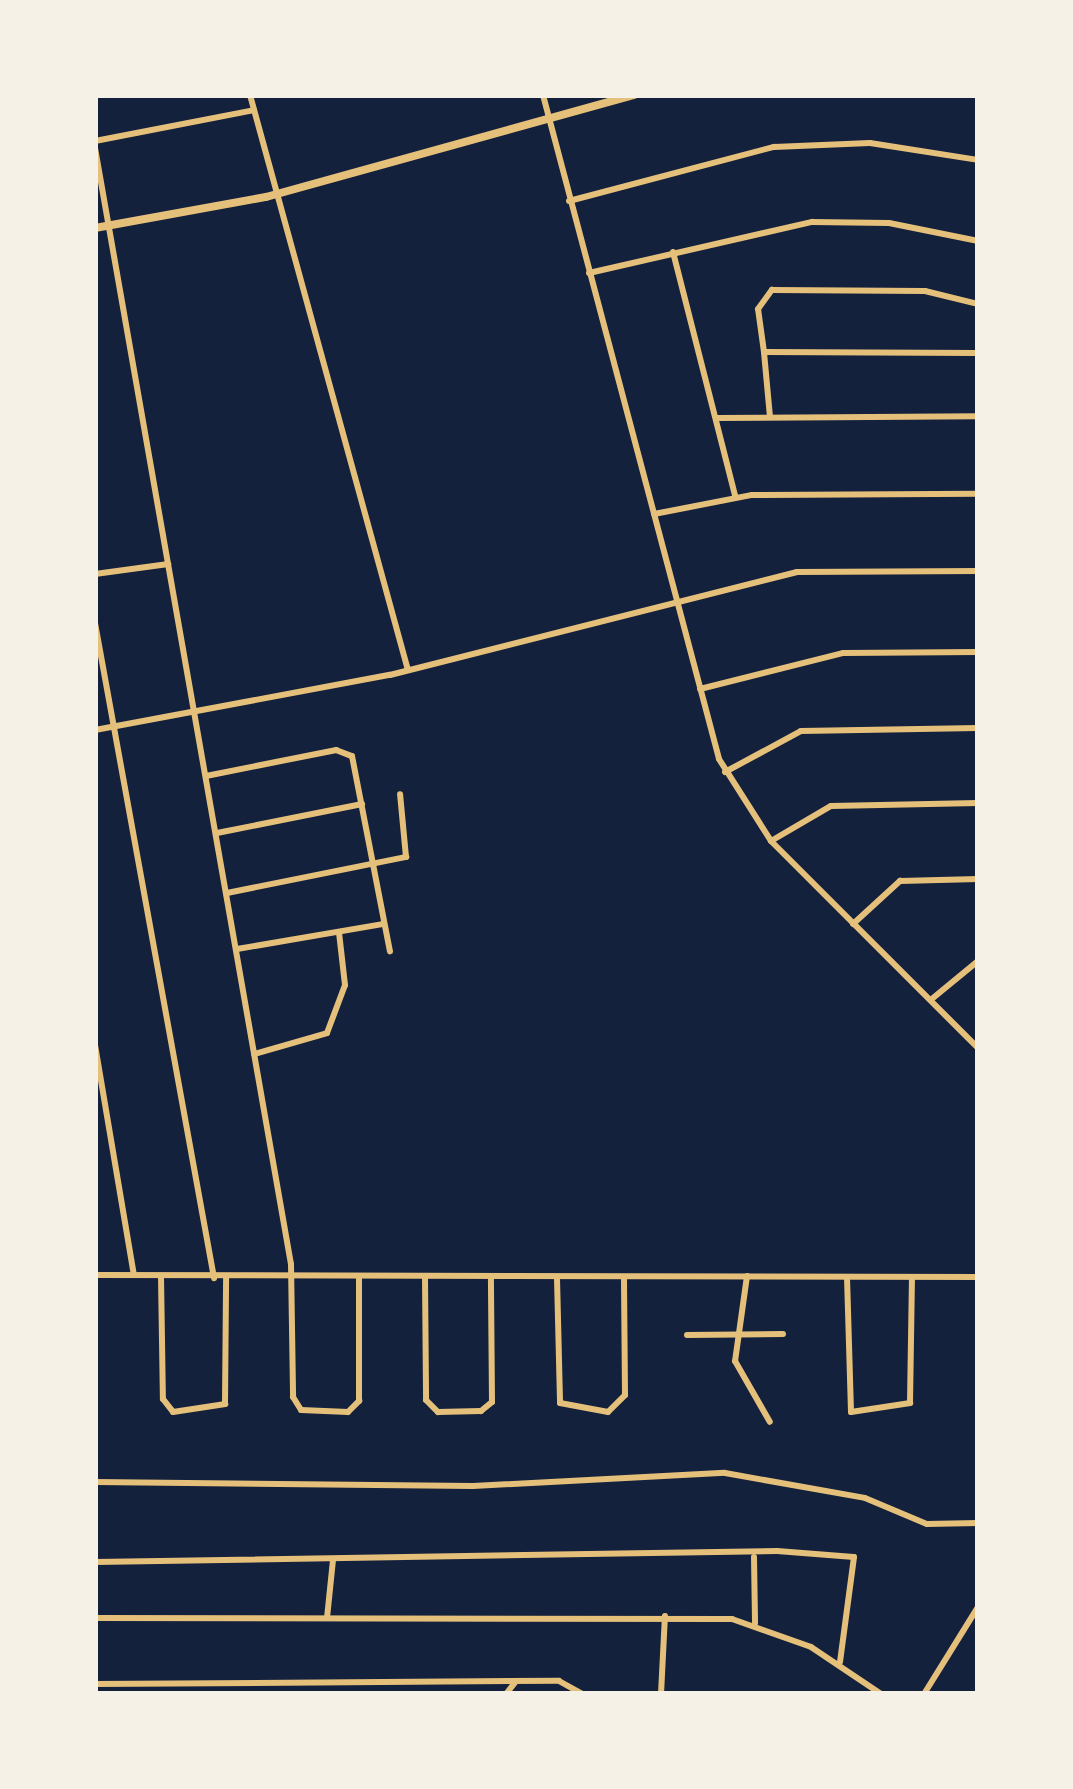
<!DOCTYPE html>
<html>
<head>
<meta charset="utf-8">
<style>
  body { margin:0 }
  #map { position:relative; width:1073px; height:1789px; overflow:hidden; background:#14213d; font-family:Poppins,sans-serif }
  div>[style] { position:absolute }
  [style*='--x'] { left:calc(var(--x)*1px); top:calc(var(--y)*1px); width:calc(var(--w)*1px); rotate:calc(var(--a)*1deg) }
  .minor>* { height:6px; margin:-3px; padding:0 3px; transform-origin:3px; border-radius:3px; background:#e5c07b }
  .tertiary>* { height:8px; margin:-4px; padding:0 4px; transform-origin:4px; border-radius:4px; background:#e5c07b }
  span { translate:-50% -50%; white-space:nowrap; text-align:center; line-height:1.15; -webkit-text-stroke:10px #f6f1e7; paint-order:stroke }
  .frame { position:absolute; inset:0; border:98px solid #f6f1e7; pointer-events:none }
</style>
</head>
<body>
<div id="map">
  <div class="minor">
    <i style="--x:250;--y:95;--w:596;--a:74.64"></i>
    <i style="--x:543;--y:95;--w:687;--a:75.15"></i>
    <i style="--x:719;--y:759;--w:97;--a:57.6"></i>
    <i style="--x:771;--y:841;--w:293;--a:45"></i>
    <i style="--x:95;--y:141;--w:162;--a:-11"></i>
    <i style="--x:95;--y:148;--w:1133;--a:80.04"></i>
    <i style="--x:291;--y:1264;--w:133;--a:89.1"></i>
    <i style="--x:293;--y:1397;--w:15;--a:58"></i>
    <i style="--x:301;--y:1410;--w:47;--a:2.4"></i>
    <i style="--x:348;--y:1412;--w:16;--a:-45"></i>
    <i style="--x:359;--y:1401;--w:124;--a:-90"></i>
    <i style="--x:569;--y:201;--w:212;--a:-14.8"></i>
    <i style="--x:774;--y:147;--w:96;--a:-2.4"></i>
    <i style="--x:870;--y:143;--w:109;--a:8.9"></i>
    <i style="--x:673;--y:252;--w:252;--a:75.7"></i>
    <i style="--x:589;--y:273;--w:229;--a:-12.9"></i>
    <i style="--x:812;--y:222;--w:77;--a:0.7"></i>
    <i style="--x:889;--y:223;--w:91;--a:11.4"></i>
    <i style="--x:764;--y:352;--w:43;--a:-97.9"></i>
    <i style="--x:758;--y:309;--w:24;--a:-54"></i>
    <i style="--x:772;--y:290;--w:153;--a:0.4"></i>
    <i style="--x:925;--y:291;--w:55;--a:13.8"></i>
    <i style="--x:770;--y:417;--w:65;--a:-95.3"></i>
    <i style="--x:764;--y:352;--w:214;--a:0.3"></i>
    <i style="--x:717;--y:418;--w:261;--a:-0.4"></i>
    <i style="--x:654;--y:514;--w:100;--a:-11"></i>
    <i style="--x:752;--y:495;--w:226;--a:-0.3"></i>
    <i style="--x:95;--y:574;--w:74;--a:-7.8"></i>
    <i style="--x:95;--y:623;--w:666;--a:79.7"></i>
    <i style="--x:700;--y:689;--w:147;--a:-14.1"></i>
    <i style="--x:843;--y:653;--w:135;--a:-0.4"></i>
    <i style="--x:95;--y:730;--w:300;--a:-10.6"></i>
    <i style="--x:390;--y:675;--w:420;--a:-14.2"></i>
    <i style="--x:797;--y:572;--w:181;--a:-0.3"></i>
    <i style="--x:725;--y:772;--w:86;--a:-28.3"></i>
    <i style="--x:801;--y:731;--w:177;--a:-1"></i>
    <i style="--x:206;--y:776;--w:133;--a:-11.3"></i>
    <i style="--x:336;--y:750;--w:17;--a:21"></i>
    <i style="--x:352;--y:756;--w:199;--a:79"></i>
    <i style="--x:217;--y:833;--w:148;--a:-11.3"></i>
    <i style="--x:771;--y:841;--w:69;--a:-30.3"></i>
    <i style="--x:831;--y:806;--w:147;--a:-1.2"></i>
    <i style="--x:227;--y:893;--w:183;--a:-11.4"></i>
    <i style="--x:406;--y:857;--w:63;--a:-95.4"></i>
    <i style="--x:853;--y:924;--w:64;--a:-42.5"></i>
    <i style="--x:900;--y:881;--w:78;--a:-1.5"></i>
    <i style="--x:237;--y:949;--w:149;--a:-9.7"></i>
    <i style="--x:933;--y:998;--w:58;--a:-39.4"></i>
    <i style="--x:95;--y:1045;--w:233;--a:80.4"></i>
    <i style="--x:254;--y:1054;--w:76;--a:-16"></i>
    <i style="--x:327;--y:1033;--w:51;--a:-69.4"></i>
    <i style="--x:345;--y:985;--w:53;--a:-96.5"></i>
    <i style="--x:95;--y:1275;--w:883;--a:0.13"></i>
    <i style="--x:747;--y:1276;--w:86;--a:98"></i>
    <i style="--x:735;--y:1361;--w:70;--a:60.2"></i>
    <i style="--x:161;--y:1277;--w:122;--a:89.1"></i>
    <i style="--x:163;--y:1399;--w:16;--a:52"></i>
    <i style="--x:173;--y:1412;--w:53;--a:-8.7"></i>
    <i style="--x:225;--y:1404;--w:126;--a:-89.5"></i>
    <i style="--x:425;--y:1277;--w:123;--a:89.5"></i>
    <i style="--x:426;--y:1400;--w:17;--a:45"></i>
    <i style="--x:438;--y:1412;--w:43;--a:-1.3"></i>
    <i style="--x:481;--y:1411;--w:14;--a:-39"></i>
    <i style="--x:492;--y:1402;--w:124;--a:-90.5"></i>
    <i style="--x:847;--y:1277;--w:135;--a:88.3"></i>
    <i style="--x:851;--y:1412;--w:60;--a:-8.7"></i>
    <i style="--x:910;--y:1403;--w:126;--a:-89.1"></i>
    <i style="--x:557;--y:1278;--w:125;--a:88.6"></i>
    <i style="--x:560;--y:1403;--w:49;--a:10.6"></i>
    <i style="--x:608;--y:1412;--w:24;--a:-45"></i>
    <i style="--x:625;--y:1395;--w:117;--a:-90.5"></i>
    <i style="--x:687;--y:1335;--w:96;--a:-0.6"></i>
    <i style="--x:95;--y:1337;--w:62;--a:-90"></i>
    <i style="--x:95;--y:1482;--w:378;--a:0.6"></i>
    <i style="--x:473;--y:1486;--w:252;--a:-3"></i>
    <i style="--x:725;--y:1473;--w:142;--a:10.1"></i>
    <i style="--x:865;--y:1498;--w:67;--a:22.8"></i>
    <i style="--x:927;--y:1524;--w:51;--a:-1.1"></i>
    <i style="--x:754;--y:1557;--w:66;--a:89.1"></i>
    <i style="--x:95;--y:1562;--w:682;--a:-0.92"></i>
    <i style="--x:777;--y:1551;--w:77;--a:4.5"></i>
    <i style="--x:854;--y:1557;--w:106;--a:97.6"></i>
    <i style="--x:95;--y:1618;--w:637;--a:0.09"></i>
    <i style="--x:732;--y:1619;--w:84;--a:19.5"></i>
    <i style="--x:811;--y:1647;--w:84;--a:33.9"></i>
    <i style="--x:327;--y:1618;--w:58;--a:-84.1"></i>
    <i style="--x:95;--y:1684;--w:464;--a:-0.4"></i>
    <i style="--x:559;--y:1681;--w:26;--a:29"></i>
    <i style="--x:506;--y:1694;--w:16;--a:-52"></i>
    <i style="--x:661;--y:1694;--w:78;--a:-87.1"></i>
    <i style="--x:924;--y:1694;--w:102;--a:-58.2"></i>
  </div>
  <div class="tertiary">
    <i style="--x:95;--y:228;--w:174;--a:-10.3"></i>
    <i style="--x:266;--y:197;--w:382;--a:-15.5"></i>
  </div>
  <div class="frame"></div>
</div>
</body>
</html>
